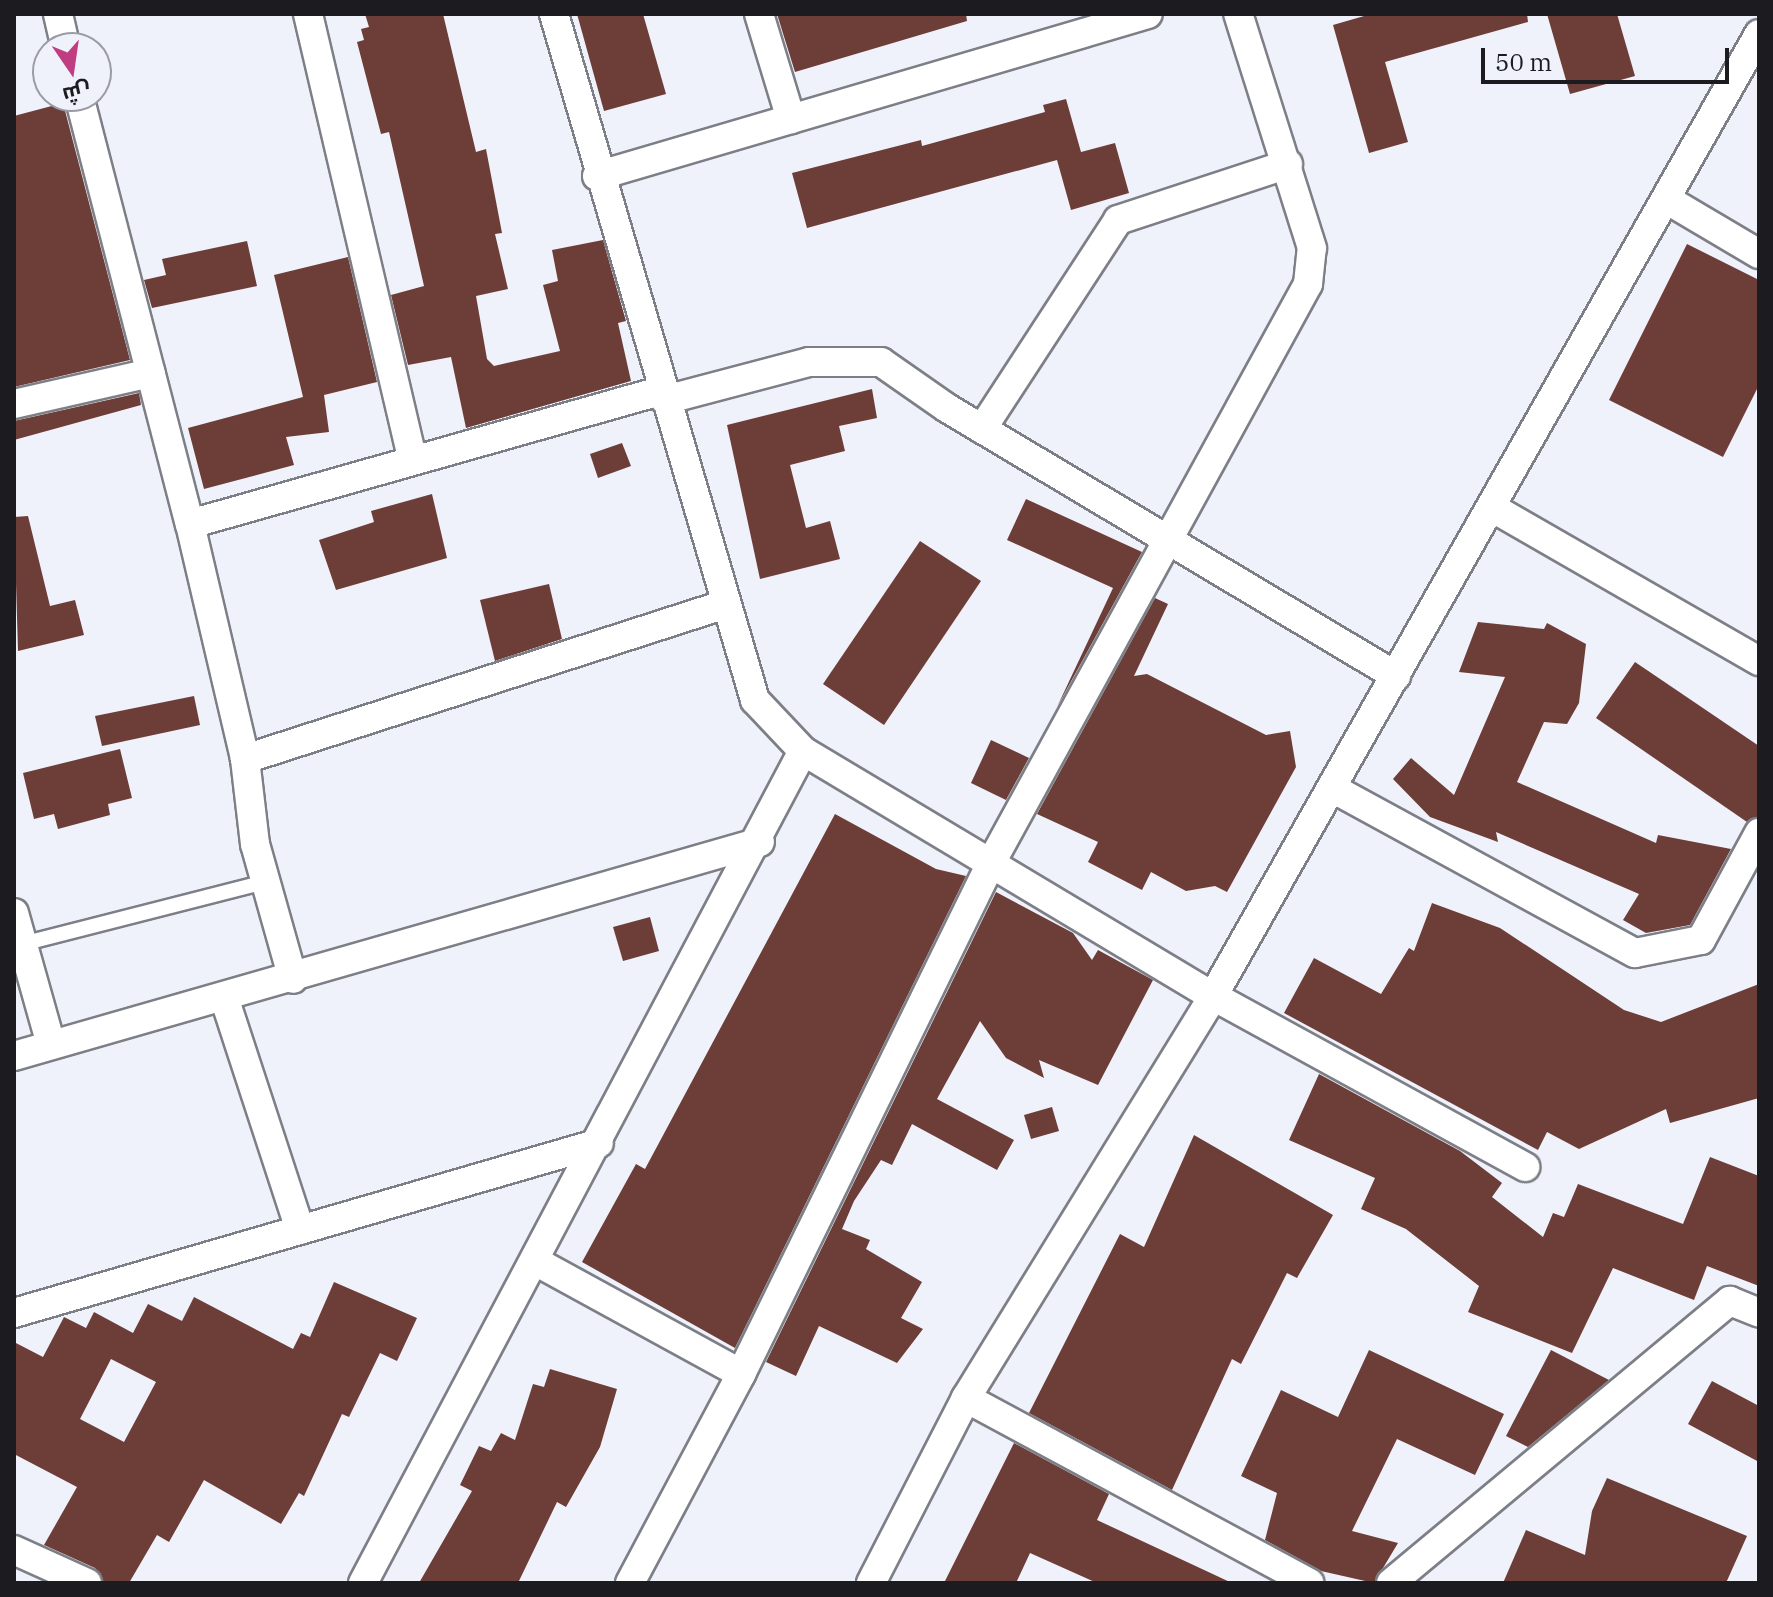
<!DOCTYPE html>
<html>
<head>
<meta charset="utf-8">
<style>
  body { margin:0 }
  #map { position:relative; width:1773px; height:1597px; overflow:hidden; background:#eff1fb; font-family:"IBM Plex Serif",Cairo,serif }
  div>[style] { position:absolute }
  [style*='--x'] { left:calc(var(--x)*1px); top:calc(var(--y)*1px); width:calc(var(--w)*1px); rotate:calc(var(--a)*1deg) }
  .building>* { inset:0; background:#6d3d38 }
  .roads { filter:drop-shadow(2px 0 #7d7f87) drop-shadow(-2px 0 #7d7f87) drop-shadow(0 2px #7d7f87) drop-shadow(0 -2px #7d7f87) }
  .lane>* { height:14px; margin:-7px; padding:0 7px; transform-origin:7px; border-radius:7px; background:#fff }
  .street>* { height:28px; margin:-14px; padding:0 14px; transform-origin:14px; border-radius:14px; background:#fff }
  span { translate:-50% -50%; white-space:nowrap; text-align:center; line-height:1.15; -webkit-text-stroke:8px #eff1fb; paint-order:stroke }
  .frame { position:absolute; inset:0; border:16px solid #1c1c20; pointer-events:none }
  .north { position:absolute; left:32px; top:32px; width:80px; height:80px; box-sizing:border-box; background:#eff1fb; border:2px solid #9b9ca3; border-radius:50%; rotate:167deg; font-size:22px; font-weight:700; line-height:32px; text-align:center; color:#1c1c20 }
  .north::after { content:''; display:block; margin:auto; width:28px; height:36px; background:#c03d82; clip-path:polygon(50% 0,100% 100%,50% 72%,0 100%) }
  .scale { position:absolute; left:1481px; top:48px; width:248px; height:36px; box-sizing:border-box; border:4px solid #1c1c20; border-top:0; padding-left:10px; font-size:24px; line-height:28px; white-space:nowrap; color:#1c1c20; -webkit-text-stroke:6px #eff1fb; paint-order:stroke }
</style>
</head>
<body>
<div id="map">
  <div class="building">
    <i style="clip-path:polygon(365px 14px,443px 14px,476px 152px,486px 149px,502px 233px,495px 234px,508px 289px,476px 296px,487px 359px,494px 366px,560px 351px,543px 285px,558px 281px,552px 250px,603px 240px,626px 321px,618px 323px,631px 381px,466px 428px,451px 357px,408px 365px,391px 295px,424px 286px,389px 132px,381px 134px,357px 42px,364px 40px,361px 29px,369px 27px)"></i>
    <i style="clip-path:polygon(577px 14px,643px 14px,666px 94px,604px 111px)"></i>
    <i style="clip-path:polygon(777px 14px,966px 14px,967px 21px,795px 72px)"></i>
    <i style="clip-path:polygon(1371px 14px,1527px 14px,1528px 22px,1385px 62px,1408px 142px,1369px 153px,1333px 25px)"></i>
    <i style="clip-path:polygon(1547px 14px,1617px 14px,1635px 76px,1570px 94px)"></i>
    <i style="clip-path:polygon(1066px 99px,1081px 152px,1115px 143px,1129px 193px,1071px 210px,1057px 160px,807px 228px,792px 173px,921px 140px,922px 146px,1045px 112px,1043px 105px)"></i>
    <i style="clip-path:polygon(63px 103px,130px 360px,14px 387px,14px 116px)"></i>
    <i style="clip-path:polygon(247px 241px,257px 286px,152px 308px,144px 280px,166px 275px,162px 259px)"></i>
    <i style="clip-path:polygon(1687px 244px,1759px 280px,1759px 385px,1723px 457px,1609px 400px)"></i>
    <i style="clip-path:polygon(348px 257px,377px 382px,324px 395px,329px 432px,286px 437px,294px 465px,204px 489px,188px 428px,303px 397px,274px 275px)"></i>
    <i style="clip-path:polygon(872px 389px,877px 418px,839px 426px,845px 451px,790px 465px,806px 528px,830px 521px,840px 559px,760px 579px,727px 425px)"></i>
    <i style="clip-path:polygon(139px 393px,141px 405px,14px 440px,14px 421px)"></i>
    <i style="clip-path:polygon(622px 443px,631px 466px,598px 478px,590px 454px)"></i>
    <i style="clip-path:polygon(432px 494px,447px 558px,336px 590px,319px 540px,374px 522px,371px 511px)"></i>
    <i style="clip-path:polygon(1026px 499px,1142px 552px,1057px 707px,1113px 588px,1007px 540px)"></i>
    <i style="clip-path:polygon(28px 516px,50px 606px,75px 600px,84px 635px,18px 651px,14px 517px)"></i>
    <i style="clip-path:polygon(920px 541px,981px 581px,884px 725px,823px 684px)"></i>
    <i style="clip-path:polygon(549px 584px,562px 639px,495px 661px,480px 600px)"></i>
    <i style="clip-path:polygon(1155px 598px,1168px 604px,1134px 676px,1147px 674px,1266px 735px,1290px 731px,1296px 767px,1227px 892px,1215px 886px,1186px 891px,1151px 872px,1142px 890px,1088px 862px,1098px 842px,1037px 814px)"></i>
    <i style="clip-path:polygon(1478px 622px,1544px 629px,1547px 623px,1586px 644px,1579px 703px,1567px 724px,1544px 722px,1517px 782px,1656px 843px,1658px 835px,1731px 849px,1690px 925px,1646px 933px,1623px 920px,1639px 894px,1496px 832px,1498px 842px,1430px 817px,1393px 779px,1411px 758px,1454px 795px,1505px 677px,1459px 672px)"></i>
    <i style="clip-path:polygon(1635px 662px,1759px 746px,1759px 816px,1747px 822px,1596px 718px)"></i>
    <i style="clip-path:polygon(194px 696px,200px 725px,102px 746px,95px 716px)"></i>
    <i style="clip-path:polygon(991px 740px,1029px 758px,1006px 800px,971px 783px)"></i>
    <i style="clip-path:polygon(120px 749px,132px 798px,108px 804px,110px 815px,58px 829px,54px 814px,34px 819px,23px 773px)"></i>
    <i style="clip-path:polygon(835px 814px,936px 869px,966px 876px,735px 1348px,582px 1262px,636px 1164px,645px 1169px)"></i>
    <i style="clip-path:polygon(996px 892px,1073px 933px,1092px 960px,1098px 950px,1153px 980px,1098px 1085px,1039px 1060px,1044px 1078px,1006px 1058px,980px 1021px,937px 1099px,1014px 1140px,997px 1170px,912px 1124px,892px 1165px,881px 1160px,854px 1201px,842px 1229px,870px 1240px,866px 1249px,922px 1282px,901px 1318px,923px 1329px,897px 1363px,819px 1326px,796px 1376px,766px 1362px)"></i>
    <i style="clip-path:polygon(1432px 903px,1500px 928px,1624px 1010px,1661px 1022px,1759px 984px,1759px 1098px,1670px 1123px,1666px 1109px,1579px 1149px,1547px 1132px,1538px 1150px,1284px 1013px,1314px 958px,1381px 994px,1409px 948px,1414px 951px)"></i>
    <i style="clip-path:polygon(650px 917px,659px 951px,623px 961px,613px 927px)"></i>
    <i style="clip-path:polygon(1319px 1074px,1460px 1151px,1502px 1183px,1492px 1197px,1543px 1237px,1553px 1213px,1564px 1217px,1578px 1184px,1683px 1224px,1710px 1157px,1759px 1176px,1759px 1286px,1707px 1266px,1694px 1300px,1613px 1268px,1572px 1353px,1468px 1312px,1479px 1286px,1406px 1229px,1361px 1209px,1375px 1178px,1289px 1140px)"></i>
    <i style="clip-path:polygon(1052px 1107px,1059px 1131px,1031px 1139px,1024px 1115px)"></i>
    <i style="clip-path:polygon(1194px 1135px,1333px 1215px,1297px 1278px,1287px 1273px,1241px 1364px,1232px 1359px,1172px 1490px,1029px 1413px,1120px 1234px,1144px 1247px)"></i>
    <i style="clip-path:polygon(evenodd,334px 1282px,417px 1318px,397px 1361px,380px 1353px,349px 1417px,342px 1414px,304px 1496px,299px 1493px,281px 1524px,204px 1480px,169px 1542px,157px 1535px,129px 1583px,104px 1583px,95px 1568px,44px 1545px,77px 1487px,14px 1454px,14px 1342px,43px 1357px,64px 1317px,86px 1328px,94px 1312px,133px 1333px,148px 1304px,182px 1321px,194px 1297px,293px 1349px,301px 1333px,310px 1337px,334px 1282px,111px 1359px,156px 1382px,124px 1442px,80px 1419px,111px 1359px)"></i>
    <i style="clip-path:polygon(1369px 1350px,1504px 1414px,1475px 1475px,1397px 1439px,1352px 1531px,1398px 1543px,1374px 1583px,1321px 1571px,1265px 1540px,1277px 1493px,1241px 1476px,1281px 1390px,1338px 1417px)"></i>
    <i style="clip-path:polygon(1551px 1350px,1609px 1380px,1528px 1447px,1506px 1436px)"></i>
    <i style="clip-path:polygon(550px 1369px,617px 1389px,600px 1447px,566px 1507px,557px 1502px,518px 1583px,419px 1583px,472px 1491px,460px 1485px,479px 1446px,491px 1451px,501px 1433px,515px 1440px,533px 1384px,544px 1387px)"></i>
    <i style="clip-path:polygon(1712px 1381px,1759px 1406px,1759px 1462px,1688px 1424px)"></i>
    <i style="clip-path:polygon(1014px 1443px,1109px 1494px,1097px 1520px,1232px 1583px,1097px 1583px,1030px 1553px,1016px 1583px,944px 1583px)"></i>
    <i style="clip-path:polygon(1607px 1478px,1747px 1536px,1726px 1583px,1503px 1583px,1526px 1530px,1585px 1555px,1592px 1511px)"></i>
  </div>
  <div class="roads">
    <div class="lane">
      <i style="--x:18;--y:945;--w:256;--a:-14.3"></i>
    </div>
    <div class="street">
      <i style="--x:58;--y:14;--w:35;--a:77"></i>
      <i style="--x:308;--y:14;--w:455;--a:76.8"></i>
      <i style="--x:554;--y:14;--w:715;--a:73.67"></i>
      <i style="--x:755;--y:700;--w:70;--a:46.7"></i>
      <i style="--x:803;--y:751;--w:478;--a:30.9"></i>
      <i style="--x:1213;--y:996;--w:356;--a:28.7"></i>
      <i style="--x:759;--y:14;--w:110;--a:73.1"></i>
      <i style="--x:79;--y:96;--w:442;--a:75.5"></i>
      <i style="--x:190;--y:524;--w:241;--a:76.8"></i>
      <i style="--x:245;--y:759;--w:86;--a:83.3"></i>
      <i style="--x:255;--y:844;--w:140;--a:74.3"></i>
      <i style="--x:597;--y:176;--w:574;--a:-16.38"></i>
      <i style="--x:1666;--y:199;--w:108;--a:30.6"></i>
      <i style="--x:665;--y:400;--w:149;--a:-14.8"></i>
      <i style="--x:809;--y:362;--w:72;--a:0"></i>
      <i style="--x:881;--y:362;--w:80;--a:34.9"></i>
      <i style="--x:947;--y:408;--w:523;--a:30.83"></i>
      <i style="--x:14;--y:404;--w:140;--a:-12.8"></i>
      <i style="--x:982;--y:429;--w:249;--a:-56.9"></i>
      <i style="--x:1118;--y:220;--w:179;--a:-18.2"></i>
      <i style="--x:1493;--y:508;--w:307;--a:29.9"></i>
      <i style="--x:190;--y:524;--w:491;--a:-15.8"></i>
      <i style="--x:245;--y:759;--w:505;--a:-17.86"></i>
      <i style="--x:1332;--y:788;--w:345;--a:28.6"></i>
      <i style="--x:1635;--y:953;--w:67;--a:-11.1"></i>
      <i style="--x:1701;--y:940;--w:122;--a:-61.5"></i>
      <i style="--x:14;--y:913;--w:137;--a:74.3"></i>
      <i style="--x:224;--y:997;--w:245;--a:71.9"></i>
      <i style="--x:14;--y:1056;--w:776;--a:-16.01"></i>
      <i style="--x:535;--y:1261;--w:235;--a:28.7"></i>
      <i style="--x:14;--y:1313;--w:609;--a:-16.2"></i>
      <i style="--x:966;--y:1398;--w:390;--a:28.3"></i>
      <i style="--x:14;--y:1550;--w:80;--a:24.3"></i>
      <i style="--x:363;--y:1583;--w:941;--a:-62.13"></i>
      <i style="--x:630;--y:1583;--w:237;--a:-62"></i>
      <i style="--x:741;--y:1374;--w:571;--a:-63.93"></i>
      <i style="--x:992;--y:861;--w:658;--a:-61.29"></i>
      <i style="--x:1308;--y:284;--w:36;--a:-84"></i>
      <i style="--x:1312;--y:248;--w:245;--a:-107.5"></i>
      <i style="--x:871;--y:1583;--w:208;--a:-62.8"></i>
      <i style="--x:966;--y:1398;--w:472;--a:-58.4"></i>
      <i style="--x:1213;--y:996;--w:1106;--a:-60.42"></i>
      <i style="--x:1391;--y:1583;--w:441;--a:-39.8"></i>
      <i style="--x:1730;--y:1301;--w:31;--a:22"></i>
    </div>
  </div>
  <div class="frame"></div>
  <div class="north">ش</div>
  <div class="scale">50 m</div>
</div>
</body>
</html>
